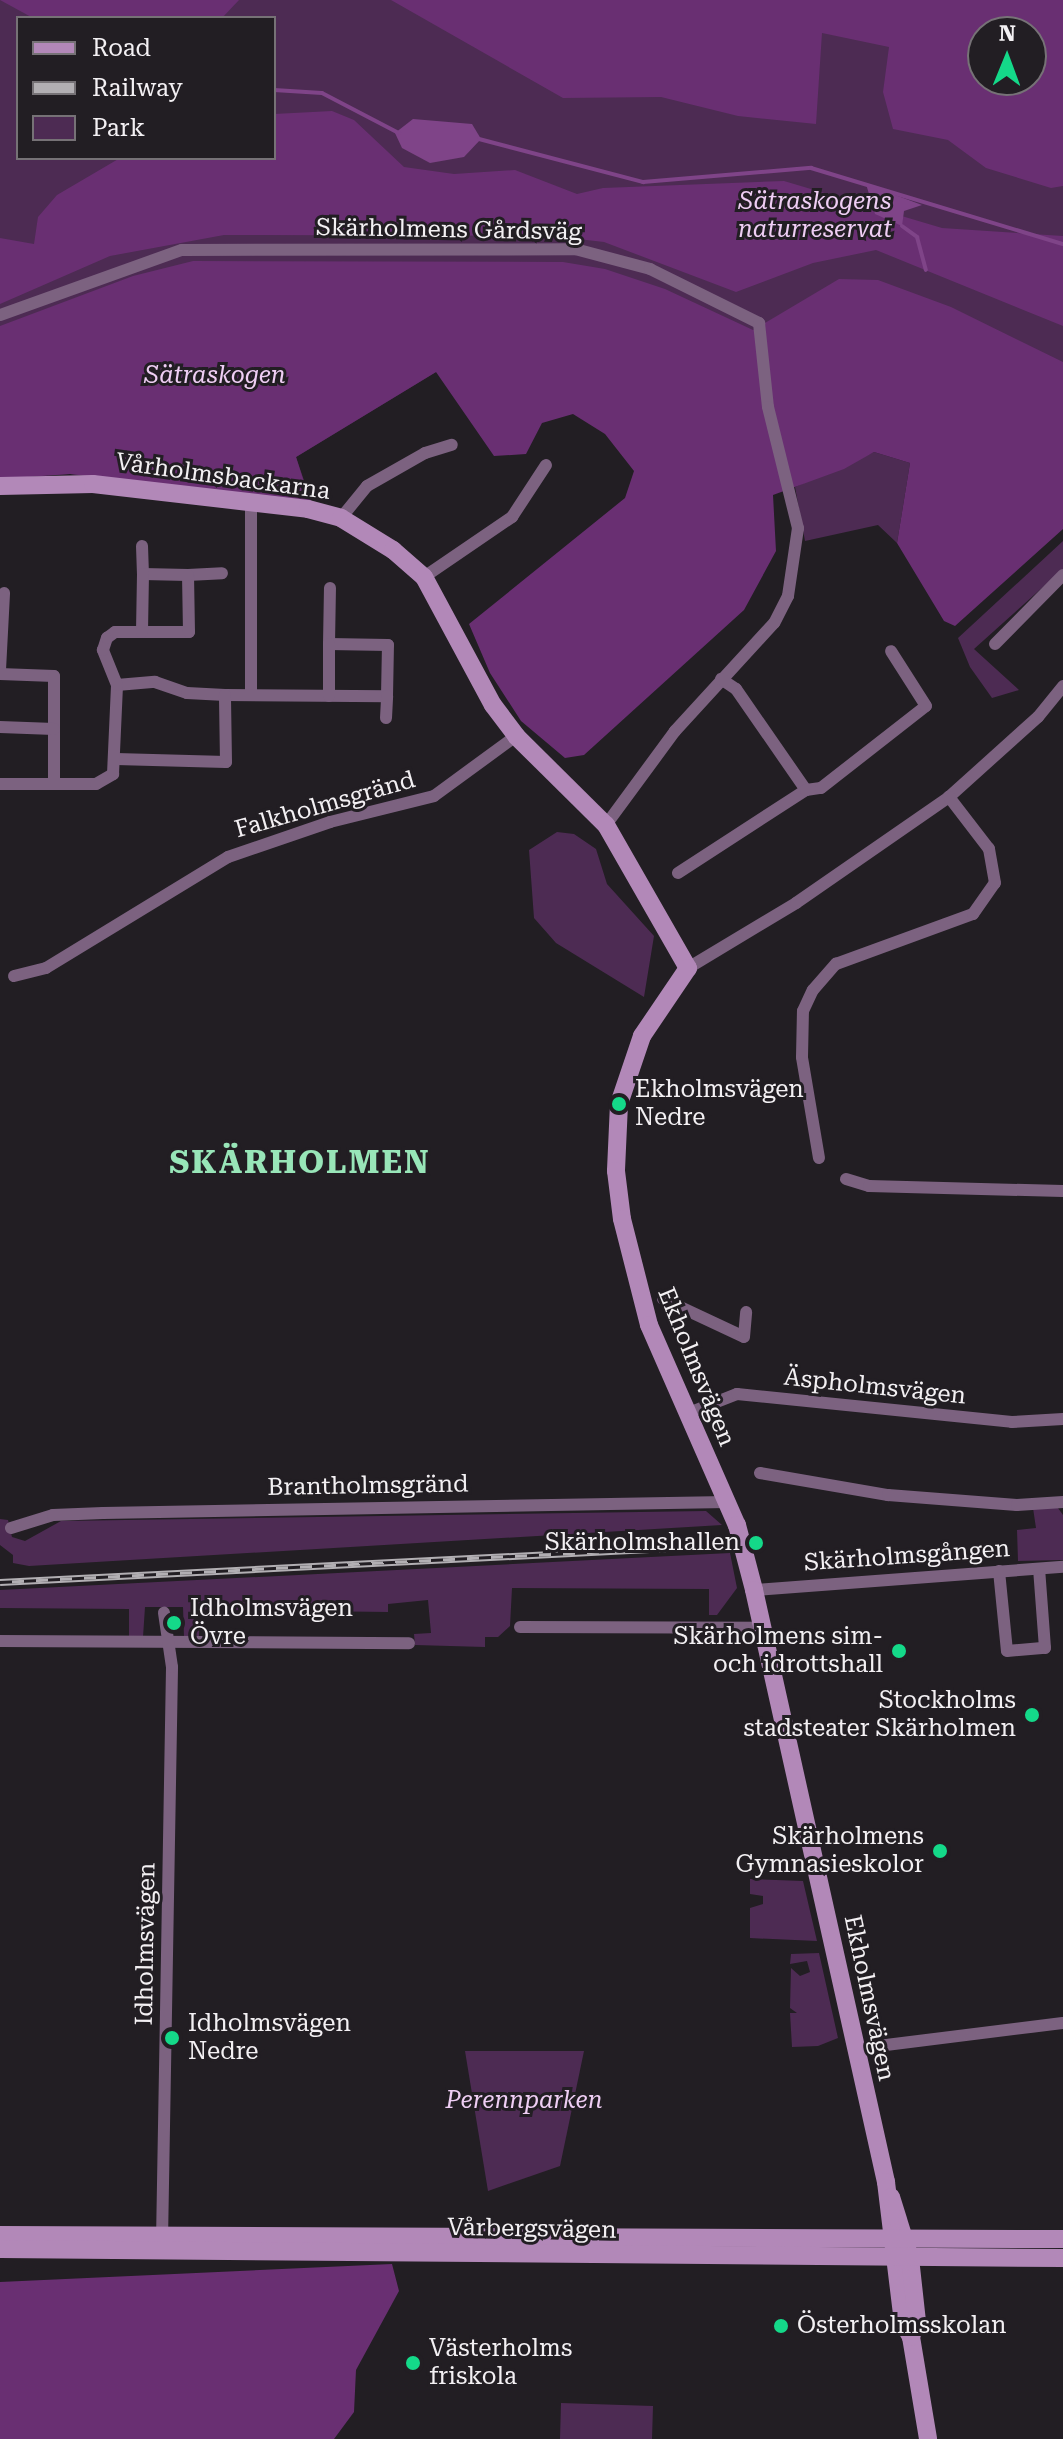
<!DOCTYPE html>
<html>
<head>
<meta charset="utf-8">
<style>
  body { margin:0 }
  #map { position:relative; width:1063px; height:2439px; overflow:hidden; background:#221e23; font-family:"Roboto Serif",serif }
  div>[style] { position:absolute }
  [style*='--x'] { left:calc(var(--x)*1px); top:calc(var(--y)*1px); width:calc(var(--w)*1px); rotate:calc(var(--a)*1deg) }
  .green>* { inset:0; background:#4d2b53 }
  .forest>* { inset:0; background:#692f72 }
  .water>* { inset:0; background:#7f4488 }
  .stream>* { height:4px; margin:-2px; padding:0 2px; transform-origin:2px; border-radius:2px; background:#7f4488 }
  .street>* { height:12px; margin:-6px; padding:0 6px; transform-origin:6px; border-radius:6px; background:#7c6280 }
  .secondary>* { height:18px; margin:-9px; padding:0 9px; transform-origin:9px; border-radius:9px; background:#b288b8 }
  .rail>* { height:7px; margin-top:-3.5px; transform-origin:0; background:repeating-linear-gradient(90deg,#221e23 0 12px,#b2afb3 0 24px); box-sizing:border-box; border-block:2px solid #b2afb3 }
  .dots>* { width:22px; height:22px; translate:-50% -50%; box-sizing:border-box; border:4px solid #221e23; border-radius:50% }
  span { translate:-50% -50%; white-space:nowrap; text-align:center; line-height:1.15; -webkit-text-stroke:6px #221e23; paint-order:stroke }
  .park-label { font-size:24px; color:#efcef4; font-style:italic }
  .street-label { font-size:24px; color:#f3f0f3 }
  .poi-label { font-size:24px; color:#f3f0f3 }
  .left { translate:0 -50%; text-align:left }
  .right { translate:-100% -50%; text-align:right }
  .district-label { font-size:32px; color:#98e5b8; font-weight:700; letter-spacing:2px }
  .legend { position:absolute; left:16px; top:16px; width:260px; height:144px; box-sizing:border-box; background:#221e23; border:2px solid #767276; margin:0; padding:10px 14px; list-style:none; font-size:24px; color:#f3f0f3 }
  .legend li { display:flex; align-items:center; gap:16px; height:40px }
  .legend b { width:40px; border:2px solid #767276 }
  .north { position:absolute; left:967px; top:16px; width:80px; height:80px; box-sizing:border-box; background:#221e23; border:2px solid #767276; border-radius:50%; rotate:1deg; font-size:22px; font-weight:700; line-height:32px; text-align:center; color:#f3f0f3 }
  .north::after { content:''; display:block; margin:auto; width:28px; height:36px; background:#14d989; clip-path:polygon(50% 0,100% 100%,50% 72%,0 100%) }
</style>
</head>
<body>
<div id="map">
  <div class="green">
    <i style="clip-path:polygon(evenodd,0 0,1063px 0,1063px 478px,436px 372px,296px 457px,311px 501px,70px 474px,0 478px,0 0,18px 18px,274px 18px,274px 158px,18px 158px,18px 18px,0 0,983px 32px,1031px 32px,1031px 80px,983px 80px,983px 32px)"></i>
    <i style="clip-path:polygon(874px 452px,910px 463px,897px 543px,878px 525px,805px 541px,795px 487px)"></i>
    <i style="clip-path:polygon(1063px 541px,1063px 569px,974px 649px,1019px 690px,992px 698px,970px 667px,958px 638px)"></i>
    <i style="clip-path:polygon(557px 832px,574px 834px,596px 849px,607px 884px,654px 936px,644px 997px,556px 943px,534px 918px,529px 850px)"></i>
    <i style="clip-path:polygon(1033px 1508px,1058px 1508px,1063px 1515px,1063px 1560px,1018px 1561px,1017px 1530px,1036px 1528px)"></i>
    <i style="clip-path:polygon(706px 1511px,722px 1525px,29px 1566px,13px 1563px,13px 1555px,0 1545px,0 1519px,8px 1520px,12px 1537px,25px 1541px,61px 1521px)"></i>
    <i style="clip-path:polygon(730px 1553px,737px 1588px,717px 1615px,709px 1615px,709px 1589px,512px 1588px,510px 1626px,498px 1637px,485px 1637px,485px 1647px,415px 1645px,414px 1634px,431px 1633px,428px 1600px,388px 1604px,388px 1612px,225px 1610px,224px 1618px,212px 1618px,211px 1609px,200px 1610px,199px 1637px,184px 1637px,183px 1607px,145px 1607px,143px 1637px,129px 1637px,129px 1609px,0 1608px,0 1590px)"></i>
    <i style="clip-path:polygon(750px 1879px,803px 1881px,817px 1941px,750px 1938px,750px 1908px,763px 1904px,763px 1896px,750px 1894px)"></i>
    <i style="clip-path:polygon(819px 1953px,838px 2038px,818px 2046px,792px 2047px,790px 2013px,797px 2013px,790px 2008px,791px 1968px,800px 1976px,810px 1972px,807px 1961px,790px 1964px,791px 1954px)"></i>
    <i style="clip-path:polygon(465px 2051px,584px 2051px,560px 2166px,488px 2191px)"></i>
    <i style="clip-path:polygon(561px 2403px,653px 2406px,652px 2439px,560px 2439px)"></i>
  </div>
  <div class="forest">
    <i style="clip-path:polygon(0 0,239px 0,222px 18px,33px 18px)"></i>
    <i style="clip-path:polygon(evenodd,391px 0,1063px 0,1063px 186px,1051px 188px,986px 168px,948px 140px,893px 129px,883px 92px,889px 47px,822px 33px,816px 124px,738px 116px,661px 97px,563px 98px,391px 0,983px 32px,1031px 32px,1031px 80px,983px 80px,983px 32px)"></i>
    <i style="clip-path:polygon(332px 111px,354px 120px,404px 167px,454px 174px,515px 170px,577px 194px,603px 188px,784px 181px,942px 228px,1063px 236px,1063px 326px,876px 250px,813px 263px,736px 292px,604px 242px,552px 236px,224px 235px,110px 256px,0 304px,0 238px,34px 244px,38px 217px,57px 195px,120px 158px,274px 158px,274px 114px)"></i>
    <i style="clip-path:polygon(193px 261px,563px 262px,605px 269px,665px 289px,753px 330px,839px 279px,878px 280px,951px 307px,1063px 362px,1063px 529px,955px 626px,944px 621px,897px 543px,910px 463px,874px 452px,844px 469px,773px 495px,776px 551px,744px 610px,584px 755px,565px 758px,521px 721px,490px 673px,469px 624px,625px 498px,634px 471px,605px 434px,573px 414px,542px 423px,526px 454px,494px 456px,436px 372px,296px 457px,310px 501px,70px 474px,0 479px,0 326px,133px 276px)"></i>
    <i style="clip-path:polygon(392px 2264px,399px 2291px,356px 2370px,354px 2412px,334px 2439px,0 2439px,0 2282px)"></i>
  </div>
  <div class="water">
    <i style="clip-path:polygon(413px 119px,472px 124px,481px 139px,464px 157px,430px 163px,402px 148px,395px 133px)"></i>
    <i style="clip-path:polygon(866px 184px,922px 205px,904px 211px,902px 226px,875px 214px)"></i>
  </div>
  <div class="stream">
    <i style="--x:274;--y:90;--w:48;--a:3.6"></i>
    <i style="--x:322;--y:93;--w:87;--a:27.5"></i>
    <i style="--x:479;--y:139;--w:170;--a:14.7"></i>
    <i style="--x:643;--y:182;--w:169;--a:-4.8"></i>
    <i style="--x:811;--y:168;--w:263;--a:16.8"></i>
    <i style="--x:902;--y:226;--w:19;--a:36"></i>
    <i style="--x:917;--y:237;--w:34;--a:75"></i>
  </div>
  <div class="street">
    <i style="--x:0;--y:315;--w:193;--a:-19.7"></i>
    <i style="--x:182;--y:250;--w:393;--a:-0.1"></i>
    <i style="--x:575;--y:249;--w:78;--a:14.9"></i>
    <i style="--x:650;--y:269;--w:122;--a:26.4"></i>
    <i style="--x:759;--y:323;--w:84;--a:83.9"></i>
    <i style="--x:768;--y:407;--w:125;--a:76.1"></i>
    <i style="--x:798;--y:528;--w:69;--a:98.4"></i>
    <i style="--x:788;--y:596;--w:30;--a:117"></i>
    <i style="--x:774;--y:623;--w:147;--a:132.5"></i>
    <i style="--x:675;--y:731;--w:117;--a:126.3"></i>
    <i style="--x:251;--y:501;--w:194;--a:90"></i>
    <i style="--x:341;--y:518;--w:41;--a:-50.9"></i>
    <i style="--x:367;--y:486;--w:67;--a:-29.6"></i>
    <i style="--x:425;--y:453;--w:28;--a:-17"></i>
    <i style="--x:142;--y:546;--w:28;--a:88"></i>
    <i style="--x:188;--y:575;--w:34;--a:-3"></i>
    <i style="--x:424;--y:577;--w:107;--a:-34.3"></i>
    <i style="--x:512;--y:517;--w:62;--a:-56.8"></i>
    <i style="--x:329;--y:644;--w:56;--a:-89"></i>
    <i style="--x:995;--y:644;--w:97;--a:-45.4"></i>
    <i style="--x:0;--y:670;--w:77;--a:-87"></i>
    <i style="--x:0;--y:674;--w:54;--a:2.1"></i>
    <i style="--x:54;--y:676;--w:107;--a:90"></i>
    <i style="--x:721;--y:679;--w:18;--a:34"></i>
    <i style="--x:736;--y:689;--w:123;--a:55.3"></i>
    <i style="--x:117;--y:685;--w:38;--a:-5"></i>
    <i style="--x:155;--y:682;--w:34;--a:19"></i>
    <i style="--x:187;--y:693;--w:38;--a:3"></i>
    <i style="--x:225;--y:695;--w:162;--a:0.4"></i>
    <i style="--x:387;--y:696;--w:51;--a:-88.9"></i>
    <i style="--x:388;--y:645;--w:59;--a:-179"></i>
    <i style="--x:329;--y:644;--w:52;--a:90"></i>
    <i style="--x:386;--y:718;--w:22;--a:-87"></i>
    <i style="--x:0;--y:727;--w:54;--a:2.1"></i>
    <i style="--x:116;--y:759;--w:110;--a:1.6"></i>
    <i style="--x:226;--y:762;--w:67;--a:-90.9"></i>
    <i style="--x:0;--y:784;--w:96;--a:0"></i>
    <i style="--x:96;--y:784;--w:20;--a:-30"></i>
    <i style="--x:113;--y:774;--w:89;--a:-87.4"></i>
    <i style="--x:117;--y:685;--w:38;--a:-112"></i>
    <i style="--x:103;--y:650;--w:13;--a:-72"></i>
    <i style="--x:107;--y:638;--w:10;--a:-37"></i>
    <i style="--x:115;--y:632;--w:74;--a:0"></i>
    <i style="--x:189;--y:632;--w:57;--a:-91"></i>
    <i style="--x:188;--y:575;--w:45;--a:-178.7"></i>
    <i style="--x:143;--y:574;--w:58;--a:91"></i>
    <i style="--x:678;--y:873;--w:153;--a:-33"></i>
    <i style="--x:806;--y:790;--w:15;--a:-8"></i>
    <i style="--x:821;--y:788;--w:133;--a:-38"></i>
    <i style="--x:926;--y:706;--w:65;--a:-122.5"></i>
    <i style="--x:688;--y:968;--w:126;--a:-31"></i>
    <i style="--x:796;--y:903;--w:186;--a:-34.7"></i>
    <i style="--x:949;--y:797;--w:120;--a:-42"></i>
    <i style="--x:1038;--y:717;--w:40;--a:-51"></i>
    <i style="--x:14;--y:976;--w:33;--a:-14"></i>
    <i style="--x:46;--y:968;--w:213;--a:-31.4"></i>
    <i style="--x:228;--y:857;--w:108;--a:-18.9"></i>
    <i style="--x:330;--y:822;--w:107;--a:-14"></i>
    <i style="--x:434;--y:796;--w:102;--a:-36.2"></i>
    <i style="--x:819;--y:1158;--w:102;--a:-99.6"></i>
    <i style="--x:802;--y:1057;--w:46;--a:-88.8"></i>
    <i style="--x:803;--y:1011;--w:23;--a:-65"></i>
    <i style="--x:813;--y:990;--w:35;--a:-49"></i>
    <i style="--x:836;--y:964;--w:146;--a:-20.1"></i>
    <i style="--x:973;--y:914;--w:38;--a:-55"></i>
    <i style="--x:995;--y:883;--w:35;--a:-100"></i>
    <i style="--x:989;--y:849;--w:66;--a:-127.6"></i>
    <i style="--x:846;--y:1179;--w:24;--a:17"></i>
    <i style="--x:869;--y:1186;--w:194;--a:1.5"></i>
    <i style="--x:663;--y:1299;--w:89;--a:25.1"></i>
    <i style="--x:744;--y:1337;--w:25;--a:-85"></i>
    <i style="--x:686;--y:1414;--w:55;--a:-21.4"></i>
    <i style="--x:737;--y:1394;--w:276;--a:5.8"></i>
    <i style="--x:1012;--y:1422;--w:51;--a:-3.4"></i>
    <i style="--x:760;--y:1473;--w:130;--a:9.8"></i>
    <i style="--x:888;--y:1495;--w:129;--a:4.4"></i>
    <i style="--x:1017;--y:1505;--w:46;--a:-3.7"></i>
    <i style="--x:11;--y:1528;--w:44;--a:-17.2"></i>
    <i style="--x:53;--y:1515;--w:50;--a:-2.3"></i>
    <i style="--x:103;--y:1513;--w:624;--a:-1.01"></i>
    <i style="--x:999;--y:1571;--w:80;--a:84.3"></i>
    <i style="--x:1007;--y:1651;--w:38;--a:-5"></i>
    <i style="--x:1045;--y:1648;--w:79;--a:-94.3"></i>
    <i style="--x:754;--y:1590;--w:310;--a:-4.3"></i>
    <i style="--x:520;--y:1627;--w:243;--a:0.2"></i>
    <i style="--x:0;--y:1641;--w:409;--a:0.3"></i>
    <i style="--x:878;--y:2046;--w:186;--a:-7.1"></i>
    <i style="--x:162;--y:2241;--w:574;--a:-89"></i>
    <i style="--x:172;--y:1667;--w:55;--a:-98.4"></i>
  </div>
  <div class="secondary">
    <i style="--x:0;--y:486;--w:93;--a:-1.2"></i>
    <i style="--x:93;--y:484;--w:216;--a:6.6"></i>
    <i style="--x:308;--y:509;--w:34;--a:15"></i>
    <i style="--x:341;--y:518;--w:61;--a:31.6"></i>
    <i style="--x:393;--y:550;--w:41;--a:41.1"></i>
    <i style="--x:424;--y:577;--w:145;--a:61.7"></i>
    <i style="--x:493;--y:705;--w:39;--a:53"></i>
    <i style="--x:516;--y:736;--w:127;--a:44.7"></i>
    <i style="--x:606;--y:825;--w:165;--a:60.2"></i>
    <i style="--x:688;--y:968;--w:82;--a:124.1"></i>
    <i style="--x:642;--y:1036;--w:72;--a:108.7"></i>
    <i style="--x:619;--y:1104;--w:67;--a:92.6"></i>
    <i style="--x:616;--y:1171;--w:48;--a:82.9"></i>
    <i style="--x:622;--y:1219;--w:109;--a:75.7"></i>
    <i style="--x:649;--y:1325;--w:219;--a:66.3"></i>
    <i style="--x:737;--y:1525;--w:67;--a:75.3"></i>
    <i style="--x:754;--y:1590;--w:607;--a:77.43"></i>
    <i style="--x:886;--y:2182;--w:142;--a:83.1"></i>
    <i style="--x:903;--y:2323;--w:16;--a:60"></i>
    <i style="--x:911;--y:2337;--w:103;--a:80.5"></i>
    <i style="--x:891;--y:2197;--w:64;--a:72.7"></i>
    <i style="--x:910;--y:2258;--w:63;--a:83.7"></i>
    <i style="--x:917;--y:2321;--w:17;--a:111"></i>
    <i style="--x:0;--y:2235;--w:1063;--a:0.22"></i>
    <i style="--x:0;--y:2249;--w:1063;--a:0.49"></i>
  </div>
  <div class="rail">
    <i style="--x:0;--y:1582;--w:729;--a:-2.91"></i>
  </div>
  <div class="dots">
    <i style="left:619px;top:1104px;background:#14d989"></i>
    <i style="left:756px;top:1543px;background:#14d989"></i>
    <i style="left:174px;top:1623px;background:#14d989"></i>
    <i style="left:899px;top:1651px;background:#14d989"></i>
    <i style="left:1032px;top:1715px;background:#14d989"></i>
    <i style="left:940px;top:1851px;background:#14d989"></i>
    <i style="left:172px;top:2038px;background:#14d989"></i>
    <i style="left:781px;top:2326px;background:#14d989"></i>
    <i style="left:413px;top:2363px;background:#14d989"></i>
  </div>
  <div class="park-label">
    <span style="left:815px;top:216px">Sätraskogens<br>naturreservat</span>
    <span style="left:215px;top:376px">Sätraskogen</span>
    <span style="left:524px;top:2101px">Perennparken</span>
  </div>
  <div class="street-label">
    <span style="left:449px;top:230px;rotate:1deg">Skärholmens Gårdsväg</span>
    <span style="left:223px;top:477px;rotate:8deg">Vårholmsbackarna</span>
    <span style="left:325px;top:805px;rotate:-16deg">Falkholmsgränd</span>
    <span style="left:696px;top:1367px;rotate:68deg">Ekholmsvägen</span>
    <span style="left:875px;top:1387px;rotate:6deg">Äspholmsvägen</span>
    <span style="left:368px;top:1486px;rotate:-1deg">Brantholmsgränd</span>
    <span style="left:907px;top:1556px;rotate:-4deg">Skärholmsgången</span>
    <span style="left:146px;top:1944px;rotate:-89deg">Idholmsvägen</span>
    <span style="left:869px;top:1998px;rotate:78deg">Ekholmsvägen</span>
    <span style="left:532px;top:2229px;rotate:1deg">Vårbergsvägen</span>
  </div>
  <div class="poi-label">
    <span class="left" style="left:635px;top:1104px">Ekholmsvägen<br>Nedre</span>
    <span class="right" style="left:740px;top:1543px">Skärholmshallen</span>
    <span class="left" style="left:190px;top:1623px">Idholmsvägen<br>Övre</span>
    <span class="right" style="left:883px;top:1651px">Skärholmens sim-<br>och idrottshall</span>
    <span class="right" style="left:1016px;top:1715px">Stockholms<br>stadsteater Skärholmen</span>
    <span class="right" style="left:924px;top:1851px">Skärholmens<br>Gymnasieskolor</span>
    <span class="left" style="left:188px;top:2038px">Idholmsvägen<br>Nedre</span>
    <span class="left" style="left:797px;top:2326px">Österholmsskolan</span>
    <span class="left" style="left:429px;top:2363px">Västerholms<br>friskola</span>
  </div>
  <div class="district-label">
    <span style="left:300px;top:1162px">SKÄRHOLMEN</span>
  </div>
  <ul class="legend">
  <li><b style="height:10px;background:#b288b8"></b>Road</li>
  <li><b style="height:10px;background:#b2afb3"></b>Railway</li>
  <li><b style="height:22px;background:#4d2b53"></b>Park</li>
  </ul>
  <div class="north">N</div>
</div>
</body>
</html>
